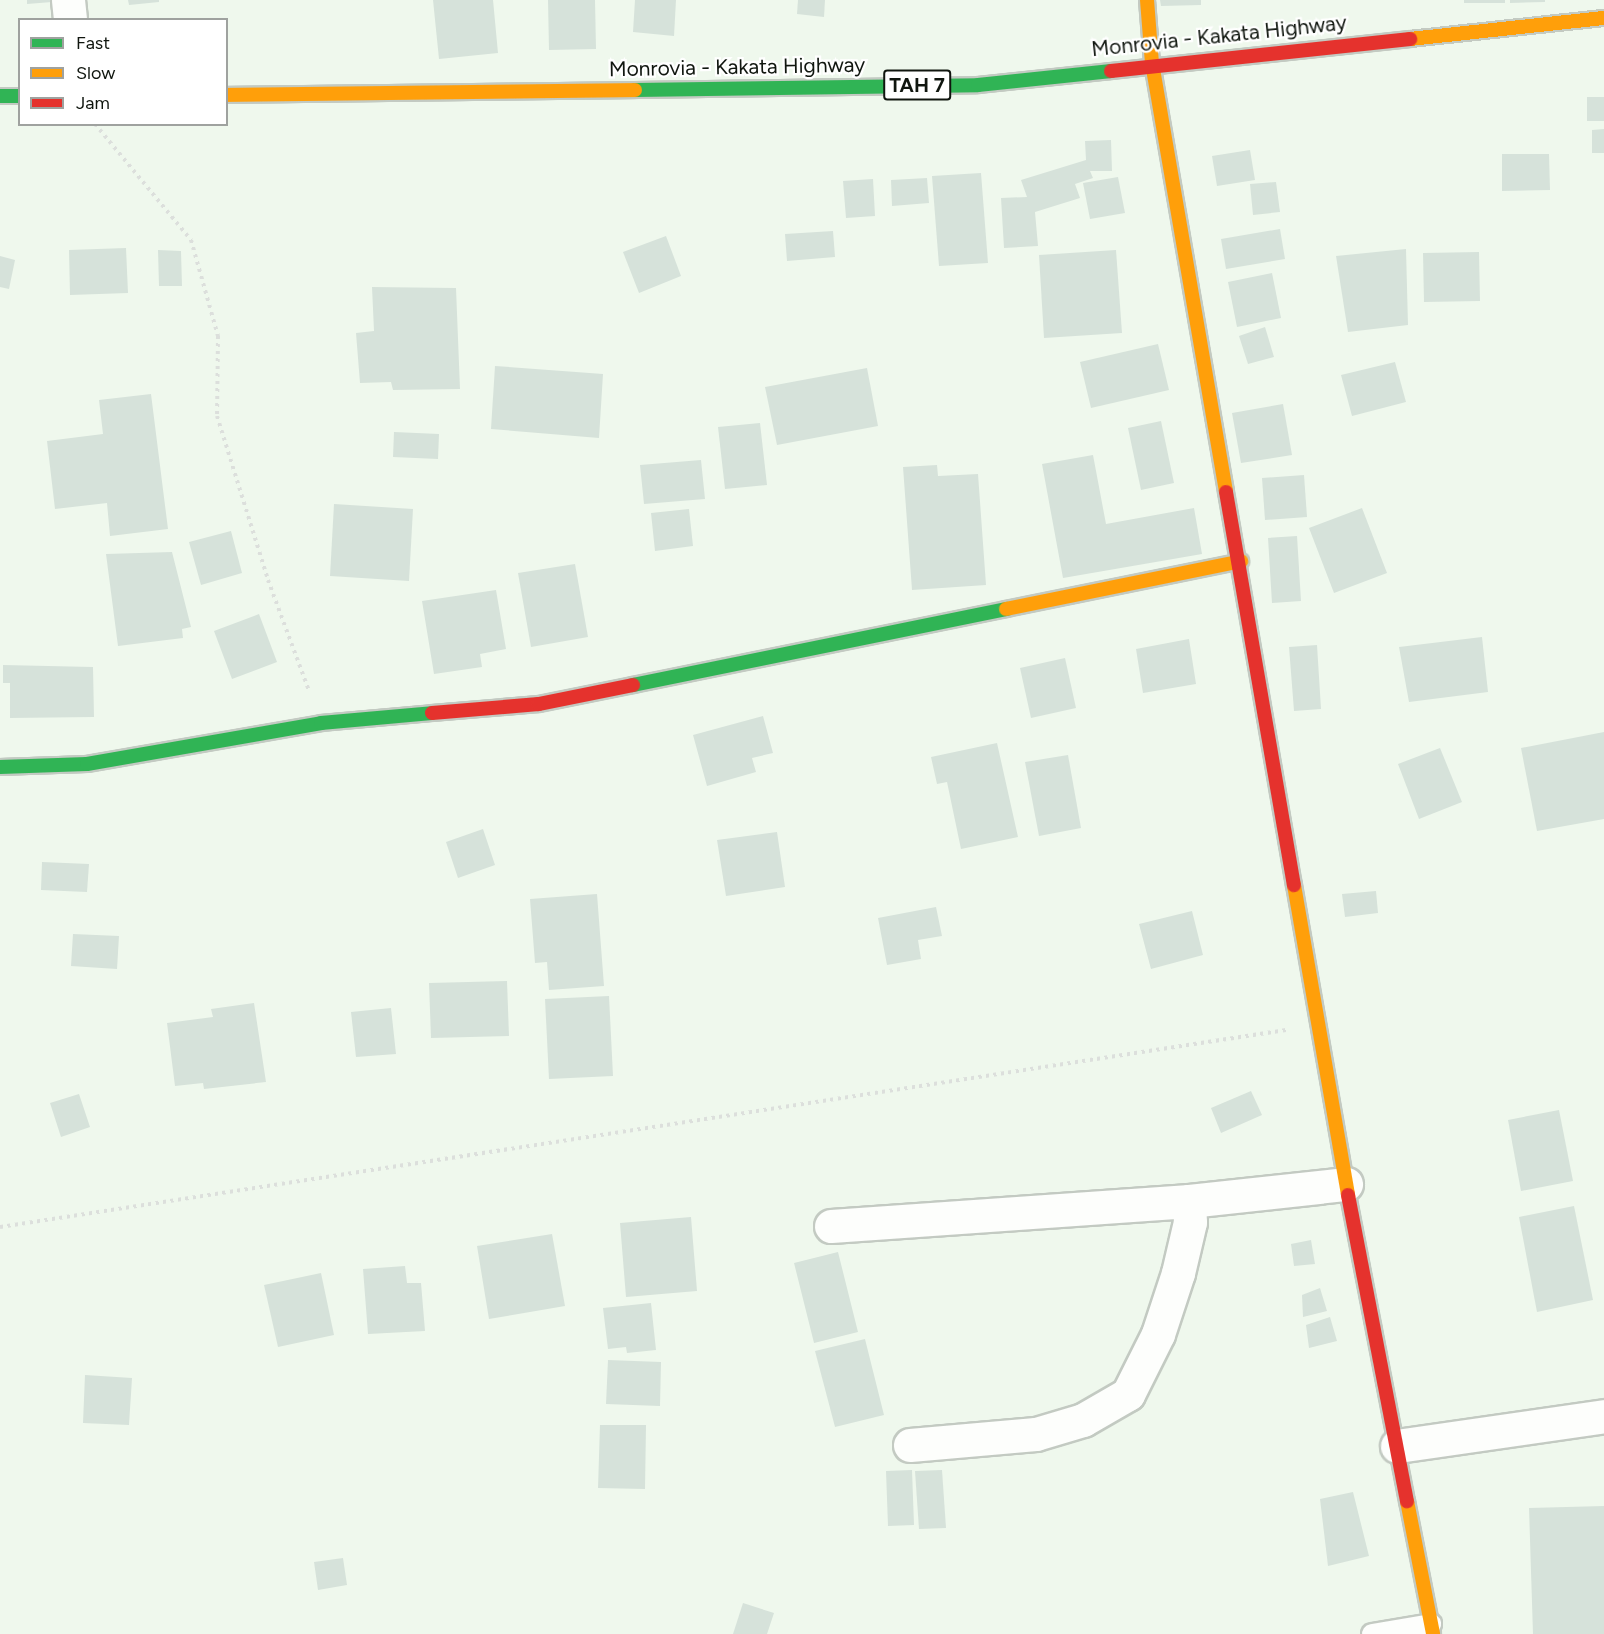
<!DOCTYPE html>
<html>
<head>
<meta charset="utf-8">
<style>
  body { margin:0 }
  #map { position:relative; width:1604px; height:1634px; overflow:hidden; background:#eff8ed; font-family:Figtree,sans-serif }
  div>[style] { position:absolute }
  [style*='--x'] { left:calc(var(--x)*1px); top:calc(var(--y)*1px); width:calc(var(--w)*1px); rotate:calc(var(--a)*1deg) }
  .building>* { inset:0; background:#d6e2da }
  .path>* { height:4px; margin-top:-2px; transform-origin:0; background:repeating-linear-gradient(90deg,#dcdfdc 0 3px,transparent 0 7.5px) }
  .roads { filter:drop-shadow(2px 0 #c3cac2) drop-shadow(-2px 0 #c3cac2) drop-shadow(0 2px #c3cac2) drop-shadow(0 -2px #c3cac2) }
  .lane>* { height:20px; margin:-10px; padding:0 10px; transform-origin:10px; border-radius:10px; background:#fdfefc }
  .street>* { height:33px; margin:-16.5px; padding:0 16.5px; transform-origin:16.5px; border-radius:16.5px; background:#fdfefc }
  .fast>* { height:14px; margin:-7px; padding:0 7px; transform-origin:7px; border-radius:7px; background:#30b455 }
  .slow>* { height:14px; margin:-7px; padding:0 7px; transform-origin:7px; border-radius:7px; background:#ff9f0a }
  .jam>* { height:14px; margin:-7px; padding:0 7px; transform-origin:7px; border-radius:7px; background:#e5322d }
  span { translate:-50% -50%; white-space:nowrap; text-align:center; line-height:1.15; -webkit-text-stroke:4.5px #fff; paint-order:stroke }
  .shield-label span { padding:2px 4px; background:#fff; border:2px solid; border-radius:4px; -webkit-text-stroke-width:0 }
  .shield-label { font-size:20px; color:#10160f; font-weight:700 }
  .street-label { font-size:21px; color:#10160f }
  .legend { position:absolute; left:18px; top:18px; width:210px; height:108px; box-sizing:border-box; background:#fff; border:2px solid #9fa29f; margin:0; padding:8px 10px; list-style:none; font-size:18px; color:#10160f }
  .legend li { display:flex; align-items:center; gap:12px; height:30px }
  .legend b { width:30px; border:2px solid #9fa29f }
</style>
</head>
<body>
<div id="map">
  <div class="building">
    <i style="clip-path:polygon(27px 0,52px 0,52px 2px,27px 4px)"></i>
    <i style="clip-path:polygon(128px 0,159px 0,159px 2px,129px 5px)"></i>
    <i style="clip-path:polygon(433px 0,493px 0,498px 53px,439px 59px)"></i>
    <i style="clip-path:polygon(548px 0,595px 0,596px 49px,549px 50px)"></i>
    <i style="clip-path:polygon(635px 0,676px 0,674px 36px,633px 32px)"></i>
    <i style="clip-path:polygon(798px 0,825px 0,824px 17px,797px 14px)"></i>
    <i style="clip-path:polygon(1160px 0,1201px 0,1201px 5px,1161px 6px)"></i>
    <i style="clip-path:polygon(1464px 0,1505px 0,1505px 3px,1464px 3px)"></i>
    <i style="clip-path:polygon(1510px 0,1545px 0,1545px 2px,1510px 3px)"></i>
    <i style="clip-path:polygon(1587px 97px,1604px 97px,1604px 121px,1587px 121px)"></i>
    <i style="clip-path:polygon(1604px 129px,1604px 153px,1592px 153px,1592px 130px)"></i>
    <i style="clip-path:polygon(1111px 140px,1112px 171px,1090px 171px,1093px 178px,1075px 184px,1080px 198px,1035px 212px,1038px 246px,1004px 248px,1001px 198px,1027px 197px,1021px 180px,1086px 160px,1085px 141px)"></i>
    <i style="clip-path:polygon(1250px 150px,1255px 180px,1217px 186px,1212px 156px)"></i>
    <i style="clip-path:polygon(1502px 154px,1549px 154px,1550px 190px,1502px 191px)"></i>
    <i style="clip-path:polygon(981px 173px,988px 263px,939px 266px,932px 176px)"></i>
    <i style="clip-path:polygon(1118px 177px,1125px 213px,1090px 219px,1083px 183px)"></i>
    <i style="clip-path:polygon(927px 178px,929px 203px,892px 206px,891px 180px)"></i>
    <i style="clip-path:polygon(873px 179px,875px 216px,846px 218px,843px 181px)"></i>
    <i style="clip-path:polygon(1276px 182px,1280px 212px,1253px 215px,1250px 184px)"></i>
    <i style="clip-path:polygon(1280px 229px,1285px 259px,1226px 269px,1221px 239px)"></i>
    <i style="clip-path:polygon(833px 231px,835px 257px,787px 261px,785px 234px)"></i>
    <i style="clip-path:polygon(666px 236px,681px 276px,639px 293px,623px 252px)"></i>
    <i style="clip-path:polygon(126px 248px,128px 293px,70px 295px,69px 250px)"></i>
    <i style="clip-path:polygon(1406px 249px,1408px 325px,1348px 332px,1336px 256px)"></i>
    <i style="clip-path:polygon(158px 250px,181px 251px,182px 286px,159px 286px)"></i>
    <i style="clip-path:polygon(1116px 250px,1122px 333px,1044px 338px,1039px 255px)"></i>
    <i style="clip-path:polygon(1479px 252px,1480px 301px,1424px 302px,1423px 253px)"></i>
    <i style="clip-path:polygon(0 256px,15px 260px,9px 289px,0 287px)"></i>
    <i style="clip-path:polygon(1272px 273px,1281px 318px,1237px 327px,1228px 282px)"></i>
    <i style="clip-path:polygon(372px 287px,456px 288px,460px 389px,393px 390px,391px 382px,360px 383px,356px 333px,374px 331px)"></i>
    <i style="clip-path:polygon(1265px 327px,1274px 357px,1248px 364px,1239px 336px)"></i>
    <i style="clip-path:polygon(1158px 344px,1169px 390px,1091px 408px,1080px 362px)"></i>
    <i style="clip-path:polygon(1395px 362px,1406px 402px,1352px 416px,1341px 375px)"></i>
    <i style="clip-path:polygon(495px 366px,603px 374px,599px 438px,491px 429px)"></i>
    <i style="clip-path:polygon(867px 368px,878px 426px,777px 445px,765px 387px)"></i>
    <i style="clip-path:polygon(151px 394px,168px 529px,110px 536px,107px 503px,55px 509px,47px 441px,103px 434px,99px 400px)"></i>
    <i style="clip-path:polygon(1283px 404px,1292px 455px,1241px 463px,1232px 413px)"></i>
    <i style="clip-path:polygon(1161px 421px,1174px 483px,1141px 490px,1128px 428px)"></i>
    <i style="clip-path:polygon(760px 423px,767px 485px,725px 489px,718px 427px)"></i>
    <i style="clip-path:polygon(394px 432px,439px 434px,438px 459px,393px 457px)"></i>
    <i style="clip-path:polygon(1093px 455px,1106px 524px,1194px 508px,1202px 554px,1063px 578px,1042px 464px)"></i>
    <i style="clip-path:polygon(701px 460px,705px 499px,644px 504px,640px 465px)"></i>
    <i style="clip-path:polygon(937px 465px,938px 476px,978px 474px,986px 585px,912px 590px,903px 467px)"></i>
    <i style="clip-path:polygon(1304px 475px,1307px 517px,1265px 520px,1262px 478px)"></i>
    <i style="clip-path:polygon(334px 504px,413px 509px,409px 581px,330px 576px)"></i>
    <i style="clip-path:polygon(1362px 508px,1387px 573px,1334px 593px,1309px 528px)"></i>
    <i style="clip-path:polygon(689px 509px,693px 546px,655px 551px,651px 513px)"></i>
    <i style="clip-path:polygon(231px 531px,242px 573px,201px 585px,189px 542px)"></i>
    <i style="clip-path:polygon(1297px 536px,1301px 601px,1272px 603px,1268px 538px)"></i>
    <i style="clip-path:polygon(172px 552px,191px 627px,182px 629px,183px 638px,118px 646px,106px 554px)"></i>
    <i style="clip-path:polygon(575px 564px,588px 637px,531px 647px,518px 573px)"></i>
    <i style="clip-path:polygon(496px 590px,506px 649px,480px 654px,482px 667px,434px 674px,422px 601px)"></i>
    <i style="clip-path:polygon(259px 614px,277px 662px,232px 679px,214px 631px)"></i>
    <i style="clip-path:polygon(1482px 637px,1488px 692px,1409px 702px,1399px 647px)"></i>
    <i style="clip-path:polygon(1189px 639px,1196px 684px,1143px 693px,1136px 649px)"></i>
    <i style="clip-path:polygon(1317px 645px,1321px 709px,1294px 711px,1289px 647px)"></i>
    <i style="clip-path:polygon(1065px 658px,1076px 708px,1031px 718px,1020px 668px)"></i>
    <i style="clip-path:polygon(3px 665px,93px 667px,94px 717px,10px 718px,10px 683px,3px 683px)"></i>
    <i style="clip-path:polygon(763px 716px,773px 753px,752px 758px,756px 772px,707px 786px,693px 735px)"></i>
    <i style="clip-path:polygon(1604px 732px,1604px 819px,1537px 831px,1521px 748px)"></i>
    <i style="clip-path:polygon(997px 743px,1018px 837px,961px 849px,947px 782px,937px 784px,931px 757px)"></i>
    <i style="clip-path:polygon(1440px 748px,1462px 802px,1419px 819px,1398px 764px)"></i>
    <i style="clip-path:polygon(1068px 755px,1081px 828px,1039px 836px,1025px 762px)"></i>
    <i style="clip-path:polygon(483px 829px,495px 865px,458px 878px,446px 842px)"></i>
    <i style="clip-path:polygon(777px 832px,785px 887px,726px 896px,717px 840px)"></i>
    <i style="clip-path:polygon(42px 862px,89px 864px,87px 892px,41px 890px)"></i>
    <i style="clip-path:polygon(1376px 891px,1378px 913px,1345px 917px,1342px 894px)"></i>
    <i style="clip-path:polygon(597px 894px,604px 986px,549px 990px,547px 962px,535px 963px,530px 899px)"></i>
    <i style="clip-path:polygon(936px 907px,942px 936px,918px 940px,921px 959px,887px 965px,878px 918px)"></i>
    <i style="clip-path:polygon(1192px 911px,1203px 955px,1151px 969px,1139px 924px)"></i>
    <i style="clip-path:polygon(73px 934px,119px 936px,117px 969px,71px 966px)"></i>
    <i style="clip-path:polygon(507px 981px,509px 1036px,431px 1038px,429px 983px)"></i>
    <i style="clip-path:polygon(609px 996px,613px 1076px,549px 1079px,545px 999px)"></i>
    <i style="clip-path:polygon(254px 1003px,266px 1082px,204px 1089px,203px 1083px,175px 1086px,167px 1023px,213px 1017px,211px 1009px)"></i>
    <i style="clip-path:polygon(391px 1008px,396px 1054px,356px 1057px,351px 1012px)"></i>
    <i style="clip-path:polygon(1251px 1091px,1262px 1115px,1221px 1133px,1211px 1108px)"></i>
    <i style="clip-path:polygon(79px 1094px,90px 1127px,61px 1137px,50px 1103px)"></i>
    <i style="clip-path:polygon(1559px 1110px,1573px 1181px,1521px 1191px,1508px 1120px)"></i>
    <i style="clip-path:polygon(1574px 1206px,1593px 1300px,1537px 1312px,1519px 1217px)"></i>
    <i style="clip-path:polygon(691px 1217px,697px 1291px,626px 1297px,620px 1223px)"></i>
    <i style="clip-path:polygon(552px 1234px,565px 1306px,489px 1319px,477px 1246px)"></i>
    <i style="clip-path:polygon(1311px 1240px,1315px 1264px,1294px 1266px,1291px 1244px)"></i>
    <i style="clip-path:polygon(838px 1252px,858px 1332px,814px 1343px,794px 1263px)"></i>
    <i style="clip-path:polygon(405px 1266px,407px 1283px,421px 1283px,425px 1331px,368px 1334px,363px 1269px)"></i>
    <i style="clip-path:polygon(321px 1273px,334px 1335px,278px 1347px,264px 1285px)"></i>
    <i style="clip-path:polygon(1320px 1288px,1327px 1311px,1303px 1317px,1302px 1295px)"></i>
    <i style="clip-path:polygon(651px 1303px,656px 1350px,627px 1353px,626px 1347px,608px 1349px,603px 1308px)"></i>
    <i style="clip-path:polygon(1330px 1317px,1337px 1341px,1309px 1348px,1306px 1325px)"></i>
    <i style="clip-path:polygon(865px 1339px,884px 1415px,835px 1427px,815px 1351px)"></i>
    <i style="clip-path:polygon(608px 1360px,661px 1362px,660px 1406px,606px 1404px)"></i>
    <i style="clip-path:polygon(85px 1375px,132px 1378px,129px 1425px,83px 1423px)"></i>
    <i style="clip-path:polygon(600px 1425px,646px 1425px,645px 1489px,598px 1488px)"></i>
    <i style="clip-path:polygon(912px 1470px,914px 1525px,888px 1526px,886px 1471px)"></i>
    <i style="clip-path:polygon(942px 1470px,946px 1528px,919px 1529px,915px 1471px)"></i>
    <i style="clip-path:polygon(1353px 1492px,1369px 1556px,1328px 1566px,1320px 1499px)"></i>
    <i style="clip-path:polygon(1604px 1506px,1604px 1634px,1533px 1634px,1529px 1508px)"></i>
    <i style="clip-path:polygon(343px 1558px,347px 1585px,318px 1590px,314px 1562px)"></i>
    <i style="clip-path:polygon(743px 1603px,774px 1613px,767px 1634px,733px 1634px)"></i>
  </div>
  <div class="path">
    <i style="--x:95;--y:124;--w:151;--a:50.4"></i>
    <i style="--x:191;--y:240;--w:100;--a:74.3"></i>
    <i style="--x:218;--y:336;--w:80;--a:90.7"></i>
    <i style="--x:217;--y:416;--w:172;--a:72.7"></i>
    <i style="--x:268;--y:580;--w:118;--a:69.7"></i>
    <i style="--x:0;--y:1227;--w:1301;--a:-8.71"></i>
  </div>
  <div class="roads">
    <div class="lane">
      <i style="--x:1372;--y:1634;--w:60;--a:-9.6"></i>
    </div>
    <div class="street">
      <i style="--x:68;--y:0;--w:20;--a:84"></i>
      <i style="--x:831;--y:1226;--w:359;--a:-4"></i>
      <i style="--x:1189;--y:1201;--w:158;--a:-6.2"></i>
      <i style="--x:910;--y:1445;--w:126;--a:-5"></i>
      <i style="--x:1036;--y:1434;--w:49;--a:-16.6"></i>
      <i style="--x:1083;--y:1420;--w:52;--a:-30"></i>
      <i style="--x:1128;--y:1394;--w:67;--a:-63.4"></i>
      <i style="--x:1158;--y:1334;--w:64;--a:-71.8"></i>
      <i style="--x:1178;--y:1273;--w:52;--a:-76.8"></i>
      <i style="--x:1190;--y:1222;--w:21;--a:-93"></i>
      <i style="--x:1397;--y:1446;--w:209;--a:-8.2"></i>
    </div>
    <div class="fast">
      <i style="--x:635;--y:90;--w:343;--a:-0.8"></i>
      <i style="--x:978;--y:85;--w:134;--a:-6"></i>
      <i style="--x:0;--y:96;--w:20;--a:0"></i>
      <i style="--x:633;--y:685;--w:381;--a:-11.5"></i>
      <i style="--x:0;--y:767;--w:87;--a:-2"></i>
      <i style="--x:87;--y:764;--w:238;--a:-9.9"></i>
      <i style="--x:321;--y:723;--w:111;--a:-5.1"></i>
    </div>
    <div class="slow">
      <i style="--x:1147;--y:0;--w:63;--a:85.5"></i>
      <i style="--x:1152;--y:63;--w:435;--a:80.2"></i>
      <i style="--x:1410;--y:39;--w:195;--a:-6.2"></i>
      <i style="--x:226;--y:95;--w:409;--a:-0.7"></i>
      <i style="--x:1006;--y:609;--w:240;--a:-11.5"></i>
      <i style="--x:1294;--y:885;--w:315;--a:80.1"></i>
      <i style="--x:1407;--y:1501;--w:136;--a:78.9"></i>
    </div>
    <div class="jam">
      <i style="--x:1111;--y:71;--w:301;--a:-6.1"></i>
      <i style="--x:1226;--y:492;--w:399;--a:80.2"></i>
      <i style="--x:432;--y:713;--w:107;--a:-4.8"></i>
      <i style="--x:539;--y:704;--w:96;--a:-11.4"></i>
      <i style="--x:1348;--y:1195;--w:312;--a:79.1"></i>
    </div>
  </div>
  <div class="shield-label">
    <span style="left:917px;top:85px">TAH 7</span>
  </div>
  <div class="street-label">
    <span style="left:1219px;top:36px;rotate:-6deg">Monrovia - Kakata Highway</span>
    <span style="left:737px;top:67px;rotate:-1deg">Monrovia - Kakata Highway</span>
  </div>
  <ul class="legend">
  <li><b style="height:8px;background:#30b455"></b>Fast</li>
  <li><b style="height:8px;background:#ff9f0a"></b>Slow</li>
  <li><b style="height:8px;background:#e5322d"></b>Jam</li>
  </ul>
</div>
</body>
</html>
